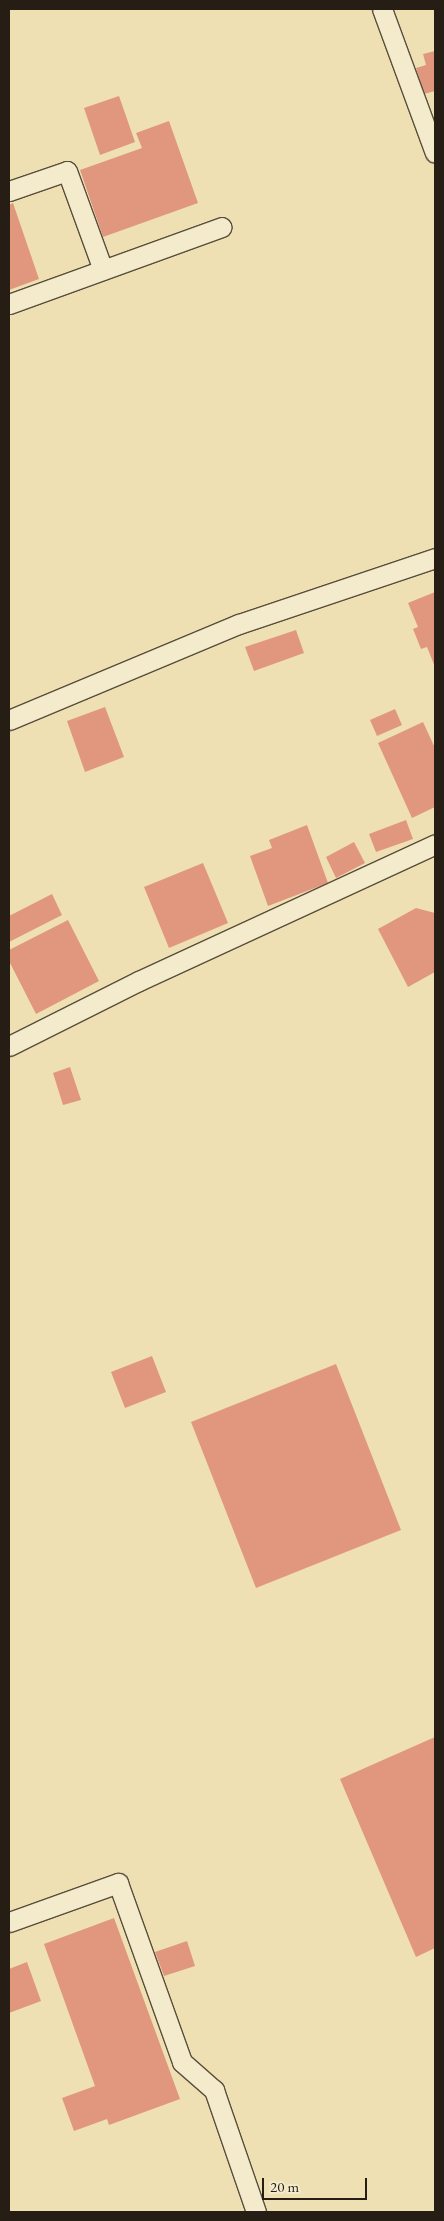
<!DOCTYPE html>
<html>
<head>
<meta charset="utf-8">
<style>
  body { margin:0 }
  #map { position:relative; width:444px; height:2221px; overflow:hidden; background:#eee0b2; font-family:"EB Garamond",serif }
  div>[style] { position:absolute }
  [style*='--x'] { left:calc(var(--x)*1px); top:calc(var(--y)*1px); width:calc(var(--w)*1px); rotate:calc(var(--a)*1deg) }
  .building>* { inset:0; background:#e1977e }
  .roads { filter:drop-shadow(1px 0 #584e3c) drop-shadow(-1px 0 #584e3c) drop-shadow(0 1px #584e3c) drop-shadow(0 -1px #584e3c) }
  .lane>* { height:19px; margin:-9.5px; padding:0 9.5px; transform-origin:9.5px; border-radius:9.5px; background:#f4ebcd }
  span { translate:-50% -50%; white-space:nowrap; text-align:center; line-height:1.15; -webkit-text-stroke:5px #f4ebcd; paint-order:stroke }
  .frame { position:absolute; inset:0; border:10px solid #261e14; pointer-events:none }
  .scale { position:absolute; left:262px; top:2178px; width:105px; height:22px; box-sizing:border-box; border:2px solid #261e14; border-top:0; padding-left:6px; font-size:15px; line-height:18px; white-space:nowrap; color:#261e14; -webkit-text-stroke:4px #f4ebcd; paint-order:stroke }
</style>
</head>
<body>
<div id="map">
  <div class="building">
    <i style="clip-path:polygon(435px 51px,435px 91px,424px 94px,416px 68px,426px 65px,423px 54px)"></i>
    <i style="clip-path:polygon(119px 96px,135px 142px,100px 155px,84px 108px)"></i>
    <i style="clip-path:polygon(169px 121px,198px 203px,103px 237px,80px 170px,142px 148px,136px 133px)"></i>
    <i style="clip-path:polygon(13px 203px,39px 279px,9px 290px,9px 205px)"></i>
    <i style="clip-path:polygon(435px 592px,435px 667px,427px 647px,421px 649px,413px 629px,418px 627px,408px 603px)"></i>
    <i style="clip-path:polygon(296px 630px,304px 653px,254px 671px,245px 647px)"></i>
    <i style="clip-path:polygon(105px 707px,124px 757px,85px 772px,67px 721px)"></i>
    <i style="clip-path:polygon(395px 709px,402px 725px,377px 736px,370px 720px)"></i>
    <i style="clip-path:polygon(423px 722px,435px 748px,435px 807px,412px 818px,378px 743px)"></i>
    <i style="clip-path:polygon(406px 820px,413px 839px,376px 852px,369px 834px)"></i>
    <i style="clip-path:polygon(307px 825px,328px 883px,268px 906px,250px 856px,272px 848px,269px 840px)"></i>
    <i style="clip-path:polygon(354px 842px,365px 863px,336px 878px,326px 857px)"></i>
    <i style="clip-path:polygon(203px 863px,228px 923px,169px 948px,144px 887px)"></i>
    <i style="clip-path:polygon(52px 894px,62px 915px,9px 942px,9px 916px)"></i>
    <i style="clip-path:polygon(416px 908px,435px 913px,435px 972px,408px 987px,378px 929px)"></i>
    <i style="clip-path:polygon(68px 920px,99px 981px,36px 1014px,9px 961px,9px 950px)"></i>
    <i style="clip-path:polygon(70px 1067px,81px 1100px,63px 1105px,53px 1073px)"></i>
    <i style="clip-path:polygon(152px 1356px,166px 1392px,125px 1408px,111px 1372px)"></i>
    <i style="clip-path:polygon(336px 1364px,401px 1530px,256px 1588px,191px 1422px)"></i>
    <i style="clip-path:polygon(435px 1737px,435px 1948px,416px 1957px,340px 1779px)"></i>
    <i style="clip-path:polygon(114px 1918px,180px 2099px,109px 2125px,107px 2119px,74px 2131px,62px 2098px,95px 2086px,44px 1944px)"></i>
    <i style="clip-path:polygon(187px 1941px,195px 1966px,164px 1976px,155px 1952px)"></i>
    <i style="clip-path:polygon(27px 1962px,41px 2001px,9px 2013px,9px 1969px)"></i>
  </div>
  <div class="roads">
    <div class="lane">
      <i style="--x:382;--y:9;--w:153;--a:69.8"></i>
      <i style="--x:9;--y:191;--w:61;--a:-19"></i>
      <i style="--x:67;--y:171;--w:105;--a:70"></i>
      <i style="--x:9;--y:304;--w:226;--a:-19.9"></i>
      <i style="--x:9;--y:720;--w:249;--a:-22.7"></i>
      <i style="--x:239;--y:624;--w:207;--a:-18.6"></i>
      <i style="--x:9;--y:1046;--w:145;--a:-26.6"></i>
      <i style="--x:139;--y:981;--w:326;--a:-24.8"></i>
      <i style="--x:9;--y:1922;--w:116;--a:-19.7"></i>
      <i style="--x:118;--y:1883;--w:190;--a:70.3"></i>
      <i style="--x:182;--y:2062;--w:43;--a:41.2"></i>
      <i style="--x:214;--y:2090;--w:129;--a:71"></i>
    </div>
  </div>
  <div class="frame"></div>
  <div class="scale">20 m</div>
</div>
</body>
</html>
